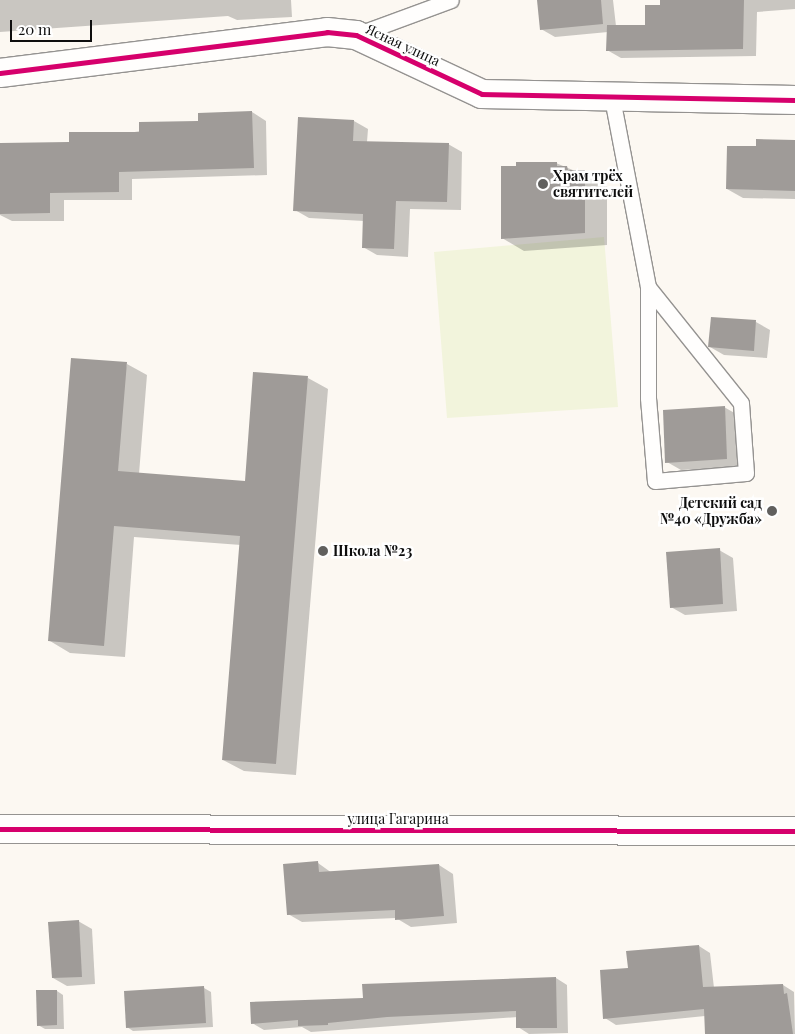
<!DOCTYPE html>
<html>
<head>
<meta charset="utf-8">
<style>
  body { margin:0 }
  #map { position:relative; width:795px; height:1034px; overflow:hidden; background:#fcf8f2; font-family:"Playfair Display",serif }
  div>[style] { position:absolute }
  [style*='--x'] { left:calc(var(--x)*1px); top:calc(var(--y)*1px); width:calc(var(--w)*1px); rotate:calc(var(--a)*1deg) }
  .pitch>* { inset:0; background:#f2f4dc }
  .shadow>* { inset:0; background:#0003 }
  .building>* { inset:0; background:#9f9b98 }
  .roads { filter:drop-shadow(1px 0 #959391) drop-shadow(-1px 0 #959391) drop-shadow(0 1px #959391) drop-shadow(0 -1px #959391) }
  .service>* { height:15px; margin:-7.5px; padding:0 7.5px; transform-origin:7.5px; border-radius:7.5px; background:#fffefd }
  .minor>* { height:28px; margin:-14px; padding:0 14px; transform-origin:14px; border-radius:14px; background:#fffefd }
  .cycleway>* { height:5px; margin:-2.5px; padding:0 2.5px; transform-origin:2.5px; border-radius:2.5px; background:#d6006c }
  .dots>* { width:14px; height:14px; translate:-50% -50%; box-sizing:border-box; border:2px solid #fff; border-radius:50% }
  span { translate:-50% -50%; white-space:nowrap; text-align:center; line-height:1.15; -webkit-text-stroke:5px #fff; paint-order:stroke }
  .street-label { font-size:14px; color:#0e0e0e }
  .poi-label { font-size:14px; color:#0e0e0e; font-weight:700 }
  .left { translate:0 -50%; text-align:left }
  .right { translate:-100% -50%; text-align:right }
  .scale { position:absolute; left:10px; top:20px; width:82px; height:22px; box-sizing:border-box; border:2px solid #0e0e0e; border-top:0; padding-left:6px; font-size:15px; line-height:18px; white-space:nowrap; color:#0e0e0e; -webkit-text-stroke:4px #fff; paint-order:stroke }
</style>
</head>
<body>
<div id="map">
  <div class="pitch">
    <i style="clip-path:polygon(604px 237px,618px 407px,447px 418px,434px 252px)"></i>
  </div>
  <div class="shadow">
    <i style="clip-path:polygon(0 0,291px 0,292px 17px,237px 20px,228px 16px,0 32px)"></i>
    <i style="clip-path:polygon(538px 0,613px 0,616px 26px,646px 26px,662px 6px,662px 0,795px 0,795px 9px,757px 12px,756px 56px,621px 58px,607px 50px,608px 32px,555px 37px,541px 29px)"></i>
    <i style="clip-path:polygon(252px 112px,266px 121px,267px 175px,132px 179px,132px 200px,64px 200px,64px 221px,12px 221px,0 215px,0 144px,70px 143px)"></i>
    <i style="clip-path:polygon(354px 121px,368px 129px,367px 142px,448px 144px,462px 152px,461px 210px,410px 209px,408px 257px,377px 255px,363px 247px,364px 221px,309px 218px,295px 210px)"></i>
    <i style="clip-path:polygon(795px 141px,795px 199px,743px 198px,727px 189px)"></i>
    <i style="clip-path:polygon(556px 163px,575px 171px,585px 171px,607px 184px,607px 245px,524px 251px,502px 238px,517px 167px)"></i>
    <i style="clip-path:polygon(756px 322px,770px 330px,767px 358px,724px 355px,710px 347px)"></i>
    <i style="clip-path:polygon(127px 364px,147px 375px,139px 474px,246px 483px,308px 378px,328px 389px,296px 775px,244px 771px,223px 760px,241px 545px,134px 537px,125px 657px,70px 653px,50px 641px)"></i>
    <i style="clip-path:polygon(724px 407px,738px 415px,741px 467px,681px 470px,667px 462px)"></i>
    <i style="clip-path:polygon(719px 550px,733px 558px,737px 611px,685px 615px,671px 607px)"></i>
    <i style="clip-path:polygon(318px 863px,332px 873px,439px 865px,453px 874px,457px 923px,411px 927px,396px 918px,302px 922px,288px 914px)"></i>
    <i style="clip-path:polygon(78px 921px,92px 929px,95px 984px,67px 986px,53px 978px)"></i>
    <i style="clip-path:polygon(699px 946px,710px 953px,714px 988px,783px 985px,794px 992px,795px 1034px,706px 1034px,705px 1016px,616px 1025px,605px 1018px,629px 969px)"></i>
    <i style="clip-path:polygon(556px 978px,567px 985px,568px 1033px,529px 1034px,518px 1027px,518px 1017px,311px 1032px,302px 1027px,264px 1030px,252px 1023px,364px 999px,363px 985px)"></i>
    <i style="clip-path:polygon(204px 988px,211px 992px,213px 1027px,133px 1031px,127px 1027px)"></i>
    <i style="clip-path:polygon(57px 991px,63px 995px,64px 1029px,45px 1029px,38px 1025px)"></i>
  </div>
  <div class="building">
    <i style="clip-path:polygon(537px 0,601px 0,603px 24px,540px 30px)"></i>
    <i style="clip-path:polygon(660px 0,744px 0,743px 49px,606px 51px,607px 25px,645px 25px,645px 5px,660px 5px)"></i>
    <i style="clip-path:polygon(252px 111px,254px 168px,119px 172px,119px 192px,50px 193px,50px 213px,0 214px,0 143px,69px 142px,69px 132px,139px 132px,139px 122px,198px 121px,198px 113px)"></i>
    <i style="clip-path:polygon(298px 117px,354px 120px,353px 141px,449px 143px,447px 202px,396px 201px,394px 249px,362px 248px,363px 214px,293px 211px)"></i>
    <i style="clip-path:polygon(756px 139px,795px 140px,795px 191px,726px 189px,727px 146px,756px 146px)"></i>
    <i style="clip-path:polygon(516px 162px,557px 162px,557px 166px,567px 166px,568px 170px,585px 170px,585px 233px,501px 239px,501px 166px,516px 166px)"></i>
    <i style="clip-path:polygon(711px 317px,756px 320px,754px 351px,708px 347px)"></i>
    <i style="clip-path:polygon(71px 358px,127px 362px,118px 471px,245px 481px,253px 372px,308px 376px,276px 764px,222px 760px,240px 536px,114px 526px,104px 646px,48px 641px)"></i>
    <i style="clip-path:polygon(725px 406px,727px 459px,665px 463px,663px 410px)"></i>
    <i style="clip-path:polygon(720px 548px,723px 604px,670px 608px,666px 552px)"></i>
    <i style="clip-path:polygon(318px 861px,319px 872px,439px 864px,444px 916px,395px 920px,395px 910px,287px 915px,283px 864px)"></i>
    <i style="clip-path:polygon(79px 920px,82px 977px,52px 978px,48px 922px)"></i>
    <i style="clip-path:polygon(699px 945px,703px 987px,783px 984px,784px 994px,787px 993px,793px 1034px,705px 1034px,704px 1009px,603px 1019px,600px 970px,628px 968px,626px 951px)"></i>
    <i style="clip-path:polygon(556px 977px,557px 1028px,516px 1028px,516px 1011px,387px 1017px,328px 1023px,328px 1025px,298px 1026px,298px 1020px,251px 1024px,250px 1002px,363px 998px,362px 984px)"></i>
    <i style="clip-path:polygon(204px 986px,206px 1023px,126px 1028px,124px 991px)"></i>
    <i style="clip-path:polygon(36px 990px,57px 990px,57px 1025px,37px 1026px)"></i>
  </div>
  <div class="roads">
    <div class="service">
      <i style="--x:356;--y:35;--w:101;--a:-20.2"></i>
      <i style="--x:612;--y:98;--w:192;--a:79.2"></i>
      <i style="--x:648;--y:287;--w:111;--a:90"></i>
      <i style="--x:648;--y:398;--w:83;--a:85.2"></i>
      <i style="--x:655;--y:481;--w:91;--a:-5"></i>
      <i style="--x:746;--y:473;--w:70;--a:-94.1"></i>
      <i style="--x:741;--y:403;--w:149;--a:-128.7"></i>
    </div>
    <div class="minor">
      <i style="--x:0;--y:73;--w:330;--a:-7.1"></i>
      <i style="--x:327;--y:32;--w:29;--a:6"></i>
      <i style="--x:356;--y:35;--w:139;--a:25.1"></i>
      <i style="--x:482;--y:94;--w:313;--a:1.1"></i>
      <i style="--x:0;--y:829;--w:795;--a:0.14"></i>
    </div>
  </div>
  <div class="cycleway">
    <i style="--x:0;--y:73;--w:330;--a:-7.1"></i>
    <i style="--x:327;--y:32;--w:29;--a:6"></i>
    <i style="--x:356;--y:35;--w:139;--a:25.1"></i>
    <i style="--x:482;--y:94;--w:313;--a:1.1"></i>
    <i style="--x:0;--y:829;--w:795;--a:0.14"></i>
  </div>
  <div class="dots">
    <i style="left:543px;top:184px;background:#61605e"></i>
    <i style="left:772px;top:511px;background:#61605e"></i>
    <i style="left:323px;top:551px;background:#61605e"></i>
  </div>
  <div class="street-label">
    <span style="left:403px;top:45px;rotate:25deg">Ясная улица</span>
    <span style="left:398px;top:819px">улица Гагарина</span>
  </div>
  <div class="poi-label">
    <span class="left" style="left:553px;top:184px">Храм трёх<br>святителей</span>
    <span class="right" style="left:762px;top:511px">Детский сад<br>№40 «Дружба»</span>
    <span class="left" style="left:333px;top:551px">Школа №23</span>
  </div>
  <div class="scale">20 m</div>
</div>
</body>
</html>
